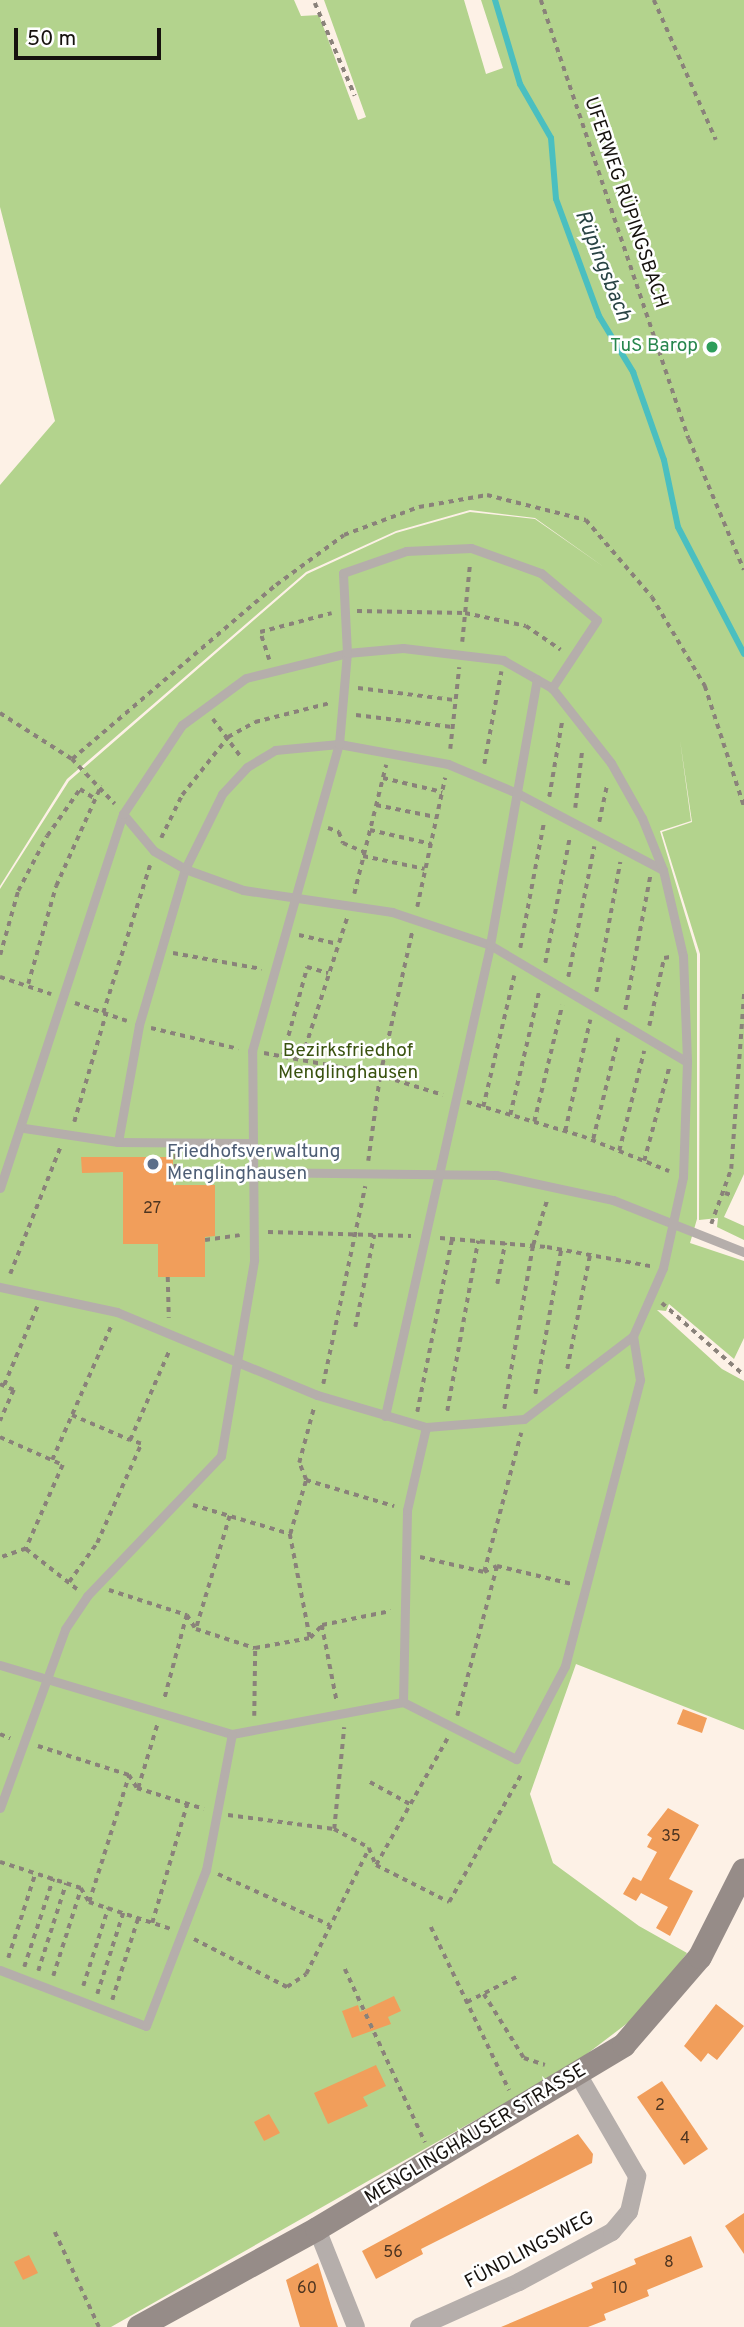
<!DOCTYPE html>
<html>
<head>
<meta charset="utf-8">
<style>
  body { margin:0 }
  #map { position:relative; width:744px; height:2327px; overflow:hidden; background:#fdf1e6; font-family:Overpass,sans-serif }
  div>[style] { position:absolute }
  [style*='--x'] { left:calc(var(--x)*1px); top:calc(var(--y)*1px); width:calc(var(--w)*1px); rotate:calc(var(--a)*1deg) }
  .green>* { inset:0; background:#b3d38d }
  .stream>* { height:6px; margin:-3px; padding:0 3px; transform-origin:3px; border-radius:3px; background:#4abfc0 }
  .building>* { inset:0; background:#f19e5b }
  .path>* { height:3.5px; margin-top:-1.75px; transform-origin:0; background:repeating-linear-gradient(90deg,#8a827a 0 5px,transparent 0 10px) }
  .lane>* { height:9px; margin:-4.5px; padding:0 4.5px; transform-origin:4.5px; border-radius:4.5px; background:#b5aeab }
  .street>* { height:18px; margin:-9px; padding:0 9px; transform-origin:9px; border-radius:9px; background:#b5aeab }
  .secondary>* { height:24px; margin:-12px; padding:0 12px; transform-origin:12px; border-radius:12px; background:#968c88 }
  .dots>* { width:19px; height:19px; translate:-50% -50%; box-sizing:border-box; border:4px solid #fff; border-radius:50% }
  span { translate:-50% -50%; white-space:nowrap; text-align:center; line-height:1.15; -webkit-text-stroke:5px #fff; paint-order:stroke }
  .number-label { font-size:16px; color:#4d3521 }
  .number-label span { -webkit-text-stroke-width:0 }
  .street-label { font-size:19px; color:#16120e }
  .leisure-label { font-size:19px; color:#27864d }
  .right { translate:-100% -50%; text-align:right }
  .park-label { font-size:19px; color:#3a5310 }
  .service-label { font-size:19px; color:#4e5e75 }
  .left { translate:0 -50%; text-align:left }
  .water-label { font-size:21px; color:#294344; font-style:italic }
  .scale { position:absolute; left:14px; top:28px; width:147px; height:32px; box-sizing:border-box; border:4px solid #16120e; border-top:0; padding-left:9px; font-size:21px; line-height:24px; white-space:nowrap; color:#16120e; -webkit-text-stroke:5px #fff; paint-order:stroke }
</style>
</head>
<body>
<div id="map">
  <div class="green">
    <i style="clip-path:polygon(0 0,294px 0,301px 16px,319px 15px,358px 120px,366px 117px,324px 0,464px 0,486px 74px,503px 68px,481px 0,744px 0,744px 1174px,724px 1217px,744px 1226px,744px 1240px,717px 1227px,718px 1218px,699px 1220px,700px 954px,662px 832px,692px 822px,680px 740px,691px 821px,660px 831px,697px 954px,697px 1219px,690px 1243px,744px 1261px,744px 1338px,734px 1359px,669px 1304px,666px 1311px,657px 1310px,722px 1369px,744px 1381px,744px 1730px,576px 1664px,530px 1794px,553px 1863px,639px 1926px,687px 1953px,646px 2009px,571px 2066px,111px 2327px,0 2327px,0 889px,69px 781px,307px 574px,396px 533px,470px 512px,535px 519px,604px 567px,535px 518px,470px 510px,396px 531px,306px 572px,67px 779px,0 886px,0 485px,55px 421px,0 207px)"></i>
  </div>
  <div class="stream">
    <i style="--x:495;--y:0;--w:88;--a:73.4"></i>
    <i style="--x:520;--y:84;--w:62;--a:60.1"></i>
    <i style="--x:551;--y:138;--w:61;--a:85.3"></i>
    <i style="--x:556;--y:199;--w:125;--a:69.8"></i>
    <i style="--x:599;--y:316;--w:66;--a:58.7"></i>
    <i style="--x:633;--y:372;--w:93;--a:70.6"></i>
    <i style="--x:664;--y:460;--w:68;--a:78.2"></i>
    <i style="--x:678;--y:527;--w:143;--a:62.5"></i>
  </div>
  <div class="building">
    <i style="clip-path:polygon(81px 1157px,173px 1157px,173px 1185px,215px 1185px,215px 1236px,205px 1237px,205px 1277px,158px 1277px,158px 1244px,123px 1244px,123px 1172px,82px 1173px)"></i>
    <i style="clip-path:polygon(683px 1709px,707px 1718px,702px 1733px,677px 1724px)"></i>
    <i style="clip-path:polygon(668px 1808px,699px 1825px,669px 1879px,693px 1891px,670px 1936px,656px 1928px,668px 1907px,641px 1893px,636px 1901px,623px 1894px,633px 1877px,641px 1881px,657px 1852px,647px 1847px,652px 1838px,647px 1835px)"></i>
    <i style="clip-path:polygon(394px 1996px,401px 2011px,388px 2017px,391px 2024px,352px 2038px,342px 2011px,358px 2005px,360px 2012px)"></i>
    <i style="clip-path:polygon(716px 2004px,744px 2026px,717px 2060px,708px 2053px,701px 2062px,684px 2046px)"></i>
    <i style="clip-path:polygon(376px 2065px,386px 2086px,363px 2097px,368px 2106px,328px 2124px,314px 2093px)"></i>
    <i style="clip-path:polygon(662px 2081px,708px 2149px,684px 2165px,637px 2097px)"></i>
    <i style="clip-path:polygon(269px 2114px,280px 2133px,264px 2141px,254px 2122px)"></i>
    <i style="clip-path:polygon(578px 2134px,593px 2154px,592px 2163px,421px 2249px,423px 2254px,376px 2279px,362px 2251px)"></i>
    <i style="clip-path:polygon(744px 2213px,744px 2254px,725px 2226px)"></i>
    <i style="clip-path:polygon(691px 2236px,703px 2267px,647px 2290px,649px 2296px,604px 2314px,606px 2320px,588px 2327px,501px 2327px,593px 2288px,591px 2283px,636px 2264px,634px 2259px)"></i>
    <i style="clip-path:polygon(29px 2255px,38px 2273px,23px 2280px,14px 2262px)"></i>
    <i style="clip-path:polygon(318px 2263px,331px 2306px,338px 2327px,300px 2327px,286px 2280px)"></i>
  </div>
  <div class="path">
    <i style="--x:541;--y:0;--w:463;--a:71.4"></i>
    <i style="--x:689;--y:439;--w:142;--a:67.2"></i>
    <i style="--x:654;--y:0;--w:153;--a:66.1"></i>
    <i style="--x:315;--y:3;--w:101;--a:66.7"></i>
    <i style="--x:357;--y:611;--w:108;--a:1.1"></i>
    <i style="--x:465;--y:613;--w:62;--a:12"></i>
    <i style="--x:526;--y:626;--w:42;--a:34.4"></i>
    <i style="--x:462;--y:642;--w:80;--a:-84.3"></i>
    <i style="--x:269;--y:660;--w:29;--a:-108"></i>
    <i style="--x:260;--y:632;--w:74;--a:-14.8"></i>
    <i style="--x:358;--y:688;--w:98;--a:7.1"></i>
    <i style="--x:0;--y:713;--w:85;--a:32.6"></i>
    <i style="--x:72;--y:759;--w:62;--a:46.3"></i>
    <i style="--x:356;--y:715;--w:97;--a:7.1"></i>
    <i style="--x:213;--y:719;--w:47;--a:53.6"></i>
    <i style="--x:450;--y:749;--w:82;--a:-83.7"></i>
    <i style="--x:72;--y:759;--w:268;--a:-40.5"></i>
    <i style="--x:276;--y:585;--w:84;--a:-36.3"></i>
    <i style="--x:344;--y:535;--w:80;--a:-20.5"></i>
    <i style="--x:419;--y:507;--w:69;--a:-10"></i>
    <i style="--x:487;--y:495;--w:102;--a:14.2"></i>
    <i style="--x:586;--y:520;--w:101;--a:49.4"></i>
    <i style="--x:652;--y:597;--w:104;--a:59.2"></i>
    <i style="--x:705;--y:686;--w:126;--a:72"></i>
    <i style="--x:484;--y:764;--w:94;--a:-79.5"></i>
    <i style="--x:383;--y:778;--w:61;--a:13.3"></i>
    <i style="--x:549;--y:797;--w:77;--a:-80.3"></i>
    <i style="--x:376;--y:805;--w:61;--a:11.3"></i>
    <i style="--x:575;--y:808;--w:58;--a:-83.1"></i>
    <i style="--x:599;--y:822;--w:38;--a:-78"></i>
    <i style="--x:328;--y:828;--w:12;--a:20"></i>
    <i style="--x:339;--y:832;--w:12;--a:70"></i>
    <i style="--x:343;--y:843;--w:23;--a:23"></i>
    <i style="--x:370;--y:830;--w:63;--a:12.9"></i>
    <i style="--x:161;--y:838;--w:48;--a:-64"></i>
    <i style="--x:182;--y:795;--w:74;--a:-51.6"></i>
    <i style="--x:228;--y:737;--w:31;--a:-29"></i>
    <i style="--x:255;--y:722;--w:77;--a:-14.2"></i>
    <i style="--x:363;--y:856;--w:63;--a:11.8"></i>
    <i style="--x:354;--y:894;--w:133;--a:-76.1"></i>
    <i style="--x:417;--y:907;--w:132;--a:-77.8"></i>
    <i style="--x:299;--y:935;--w:40;--a:13"></i>
    <i style="--x:520;--y:948;--w:129;--a:-79.3"></i>
    <i style="--x:173;--y:953;--w:90;--a:10.2"></i>
    <i style="--x:0;--y:955;--w:66;--a:-74.3"></i>
    <i style="--x:18;--y:891;--w:62;--a:-62.2"></i>
    <i style="--x:47;--y:836;--w:57;--a:-54.9"></i>
    <i style="--x:80;--y:789;--w:17;--a:33"></i>
    <i style="--x:545;--y:963;--w:129;--a:-78.9"></i>
    <i style="--x:0;--y:977;--w:54;--a:18.4"></i>
    <i style="--x:568;--y:977;--w:133;--a:-78.7"></i>
    <i style="--x:28;--y:984;--w:102;--a:-74.1"></i>
    <i style="--x:56;--y:886;--w:110;--a:-65.8"></i>
    <i style="--x:596;--y:992;--w:132;--a:-79.5"></i>
    <i style="--x:75;--y:1003;--w:55;--a:19.1"></i>
    <i style="--x:625;--y:1010;--w:136;--a:-79.4"></i>
    <i style="--x:103;--y:1013;--w:155;--a:-72.4"></i>
    <i style="--x:649;--y:1026;--w:70;--a:-77.6"></i>
    <i style="--x:664;--y:958;--w:6;--a:-9"></i>
    <i style="--x:151;--y:1028;--w:90;--a:13.4"></i>
    <i style="--x:264;--y:1053;--w:114;--a:10.6"></i>
    <i style="--x:376;--y:1074;--w:70;--a:17.4"></i>
    <i style="--x:283;--y:1055;--w:91;--a:-74.7"></i>
    <i style="--x:307;--y:967;--w:22;--a:16"></i>
    <i style="--x:302;--y:1057;--w:146;--a:-72.1"></i>
    <i style="--x:467;--y:1102;--w:120;--a:16.5"></i>
    <i style="--x:582;--y:1136;--w:94;--a:21.9"></i>
    <i style="--x:483;--y:1107;--w:135;--a:-76.7"></i>
    <i style="--x:510;--y:1115;--w:127;--a:-76.8"></i>
    <i style="--x:74;--y:1122;--w:114;--a:-73.6"></i>
    <i style="--x:534;--y:1122;--w:120;--a:-76.5"></i>
    <i style="--x:565;--y:1131;--w:114;--a:-77.3"></i>
    <i style="--x:593;--y:1139;--w:104;--a:-76.1"></i>
    <i style="--x:619;--y:1151;--w:103;--a:-76"></i>
    <i style="--x:176;--y:1154;--w:23;--a:90"></i>
    <i style="--x:176;--y:1177;--w:64;--a:-0.9"></i>
    <i style="--x:368;--y:1161;--w:87;--a:-82.1"></i>
    <i style="--x:380;--y:1075;--w:147;--a:-77.4"></i>
    <i style="--x:644;--y:1161;--w:96;--a:-75"></i>
    <i style="--x:725;--y:1193;--w:9;--a:18"></i>
    <i style="--x:711;--y:1224;--w:59;--a:-70"></i>
    <i style="--x:731;--y:1169;--w:176;--a:-85.8"></i>
    <i style="--x:268;--y:1232;--w:143;--a:1.6"></i>
    <i style="--x:440;--y:1238;--w:107;--a:4.8"></i>
    <i style="--x:547;--y:1247;--w:105;--a:10.5"></i>
    <i style="--x:205;--y:1240;--w:35;--a:-8"></i>
    <i style="--x:10;--y:1274;--w:136;--a:-68.4"></i>
    <i style="--x:168;--y:1277;--w:41;--a:88.6"></i>
    <i style="--x:497;--y:1284;--w:42;--a:-79"></i>
    <i style="--x:662;--y:1303;--w:109;--a:41.3"></i>
    <i style="--x:355;--y:1327;--w:94;--a:-78.3"></i>
    <i style="--x:567;--y:1369;--w:117;--a:-78.7"></i>
    <i style="--x:0;--y:1384;--w:15;--a:23"></i>
    <i style="--x:14;--y:1390;--w:34;--a:114"></i>
    <i style="--x:323;--y:1384;--w:202;--a:-78"></i>
    <i style="--x:4;--y:1385;--w:85;--a:-67.1"></i>
    <i style="--x:535;--y:1394;--w:147;--a:-79.8"></i>
    <i style="--x:504;--y:1409;--w:167;--a:-80"></i>
    <i style="--x:533;--y:1245;--w:47;--a:-72.7"></i>
    <i style="--x:447;--y:1411;--w:173;--a:-79.7"></i>
    <i style="--x:417;--y:1412;--w:177;--a:-78.6"></i>
    <i style="--x:72;--y:1415;--w:63;--a:23.3"></i>
    <i style="--x:0;--y:1437;--w:69;--a:24"></i>
    <i style="--x:63;--y:1465;--w:92;--a:113.8"></i>
    <i style="--x:26;--y:1549;--w:28;--a:161"></i>
    <i style="--x:52;--y:1460;--w:149;--a:-66.2"></i>
    <i style="--x:306;--y:1480;--w:92;--a:16.5"></i>
    <i style="--x:193;--y:1505;--w:101;--a:16.6"></i>
    <i style="--x:290;--y:1534;--w:56;--a:-73.5"></i>
    <i style="--x:306;--y:1480;--w:18;--a:-112"></i>
    <i style="--x:299;--y:1463;--w:58;--a:-75"></i>
    <i style="--x:230;--y:1516;--w:118;--a:106.7"></i>
    <i style="--x:196;--y:1629;--w:62;--a:17.9"></i>
    <i style="--x:255;--y:1648;--w:56;--a:-10.3"></i>
    <i style="--x:310;--y:1638;--w:18;--a:-47"></i>
    <i style="--x:322;--y:1625;--w:70;--a:-11.5"></i>
    <i style="--x:290;--y:1534;--w:106;--a:79.1"></i>
    <i style="--x:26;--y:1549;--w:65;--a:38.1"></i>
    <i style="--x:420;--y:1557;--w:66;--a:13.2"></i>
    <i style="--x:484;--y:1572;--w:144;--a:-75.1"></i>
    <i style="--x:484;--y:1572;--w:14;--a:-25"></i>
    <i style="--x:497;--y:1566;--w:77;--a:13.5"></i>
    <i style="--x:69;--y:1582;--w:48;--a:-54.3"></i>
    <i style="--x:97;--y:1543;--w:108;--a:-66"></i>
    <i style="--x:141;--y:1444;--w:12;--a:-160"></i>
    <i style="--x:130;--y:1440;--w:99;--a:-66.3"></i>
    <i style="--x:109;--y:1590;--w:82;--a:17.8"></i>
    <i style="--x:187;--y:1615;--w:89;--a:105"></i>
    <i style="--x:187;--y:1615;--w:15;--a:58"></i>
    <i style="--x:322;--y:1625;--w:78;--a:79"></i>
    <i style="--x:254;--y:1716;--w:68;--a:-89.2"></i>
    <i style="--x:457;--y:1716;--w:155;--a:-75.1"></i>
    <i style="--x:0;--y:1734;--w:11;--a:22"></i>
    <i style="--x:38;--y:1746;--w:96;--a:17.7"></i>
    <i style="--x:129;--y:1775;--w:15;--a:58"></i>
    <i style="--x:137;--y:1788;--w:70;--a:17.4"></i>
    <i style="--x:370;--y:1782;--w:46;--a:28.8"></i>
    <i style="--x:138;--y:1788;--w:66;--a:-73.2"></i>
    <i style="--x:228;--y:1815;--w:107;--a:7.5"></i>
    <i style="--x:334;--y:1829;--w:40;--a:28"></i>
    <i style="--x:369;--y:1848;--w:18;--a:68"></i>
    <i style="--x:376;--y:1865;--w:82;--a:26.9"></i>
    <i style="--x:449;--y:1902;--w:148;--a:-60.5"></i>
    <i style="--x:334;--y:1829;--w:102;--a:-84.4"></i>
    <i style="--x:0;--y:1862;--w:85;--a:17.8"></i>
    <i style="--x:81;--y:1888;--w:16;--a:60"></i>
    <i style="--x:89;--y:1902;--w:86;--a:18.2"></i>
    <i style="--x:376;--y:1865;--w:145;--a:-60.6"></i>
    <i style="--x:218;--y:1874;--w:123;--a:24.5"></i>
    <i style="--x:89;--y:1902;--w:133;--a:-72.5"></i>
    <i style="--x:152;--y:1923;--w:124;--a:-73.6"></i>
    <i style="--x:431;--y:1927;--w:181;--a:64.4"></i>
    <i style="--x:194;--y:1939;--w:105;--a:27.3"></i>
    <i style="--x:287;--y:1987;--w:23;--a:-34"></i>
    <i style="--x:306;--y:1974;--w:141;--a:-63.4"></i>
    <i style="--x:8;--y:1958;--w:88;--a:-72.2"></i>
    <i style="--x:24;--y:1967;--w:93;--a:-71.8"></i>
    <i style="--x:345;--y:1969;--w:191;--a:65.2"></i>
    <i style="--x:38;--y:1971;--w:92;--a:-72.3"></i>
    <i style="--x:53;--y:1976;--w:92;--a:-72.3"></i>
    <i style="--x:83;--y:1986;--w:82;--a:-72.2"></i>
    <i style="--x:97;--y:1994;--w:85;--a:-72.2"></i>
    <i style="--x:484;--y:1994;--w:75;--a:58"></i>
    <i style="--x:524;--y:2058;--w:22;--a:18"></i>
    <i style="--x:112;--y:2000;--w:86;--a:-72.4"></i>
    <i style="--x:467;--y:2002;--w:59;--a:-27"></i>
    <i style="--x:55;--y:2232;--w:105;--a:65.1"></i>
  </div>
  <div class="lane">
    <i style="--x:123;--y:814;--w:48;--a:50"></i>
    <i style="--x:154;--y:851;--w:36;--a:30"></i>
    <i style="--x:185;--y:869;--w:62;--a:19.9"></i>
    <i style="--x:243;--y:890;--w:151;--a:8.4"></i>
    <i style="--x:392;--y:912;--w:103;--a:18.6"></i>
    <i style="--x:490;--y:945;--w:229;--a:30.7"></i>
    <i style="--x:24;--y:1128;--w:95;--a:8.5"></i>
    <i style="--x:118;--y:1142;--w:132;--a:0.4"></i>
    <i style="--x:118;--y:1142;--w:119;--a:-79.8"></i>
    <i style="--x:139;--y:1025;--w:163;--a:-73.6"></i>
    <i style="--x:185;--y:869;--w:84;--a:-63.7"></i>
    <i style="--x:222;--y:794;--w:37;--a:-47"></i>
    <i style="--x:247;--y:767;--w:33;--a:-31"></i>
    <i style="--x:275;--y:750;--w:64;--a:-5.4"></i>
    <i style="--x:339;--y:744;--w:111;--a:10.4"></i>
    <i style="--x:448;--y:764;--w:75;--a:22.8"></i>
    <i style="--x:517;--y:793;--w:165;--a:27.8"></i>
    <i style="--x:252;--y:1172;--w:244;--a:0.7"></i>
    <i style="--x:496;--y:1175;--w:120;--a:12.1"></i>
    <i style="--x:613;--y:1200;--w:141;--a:21.7"></i>
    <i style="--x:0;--y:1188;--w:394;--a:-71.8"></i>
    <i style="--x:123;--y:814;--w:107;--a:-56.5"></i>
    <i style="--x:182;--y:725;--w:79;--a:-36.3"></i>
    <i style="--x:246;--y:678;--w:104;--a:-13.9"></i>
    <i style="--x:347;--y:653;--w:56;--a:-5.1"></i>
    <i style="--x:403;--y:648;--w:101;--a:6.8"></i>
    <i style="--x:503;--y:660;--w:56;--a:29.7"></i>
    <i style="--x:552;--y:688;--w:95;--a:51.8"></i>
    <i style="--x:611;--y:763;--w:63;--a:60.6"></i>
    <i style="--x:642;--y:818;--w:56;--a:68"></i>
    <i style="--x:663;--y:870;--w:88;--a:76.9"></i>
    <i style="--x:683;--y:956;--w:106;--a:87.8"></i>
    <i style="--x:687;--y:1062;--w:115;--a:92"></i>
    <i style="--x:683;--y:1177;--w:93;--a:102.4"></i>
    <i style="--x:663;--y:1268;--w:74;--a:113.8"></i>
    <i style="--x:633;--y:1336;--w:137;--a:142.7"></i>
    <i style="--x:524;--y:1419;--w:98;--a:175.3"></i>
    <i style="--x:426;--y:1427;--w:114;--a:-163.6"></i>
    <i style="--x:317;--y:1395;--w:217;--a:-157.5"></i>
    <i style="--x:117;--y:1312;--w:120;--a:-167.9"></i>
    <i style="--x:385;--y:1416;--w:483;--a:-77.4"></i>
    <i style="--x:490;--y:945;--w:270;--a:-80"></i>
    <i style="--x:0;--y:1665;--w:242;--a:16.6"></i>
    <i style="--x:232;--y:1734;--w:174;--a:-10.6"></i>
    <i style="--x:403;--y:1702;--w:127;--a:26.8"></i>
    <i style="--x:516;--y:1759;--w:105;--a:-62.2"></i>
    <i style="--x:565;--y:1666;--w:296;--a:-75.3"></i>
    <i style="--x:640;--y:1380;--w:45;--a:-99"></i>
    <i style="--x:403;--y:1702;--w:192;--a:-88.8"></i>
    <i style="--x:407;--y:1510;--w:85;--a:-77.1"></i>
    <i style="--x:0;--y:1808;--w:190;--a:-70"></i>
    <i style="--x:65;--y:1629;--w:40;--a:-56"></i>
    <i style="--x:87;--y:1596;--w:194;--a:-46.3"></i>
    <i style="--x:221;--y:1456;--w:199;--a:-80.4"></i>
    <i style="--x:254;--y:1260;--w:209;--a:-90.5"></i>
    <i style="--x:252;--y:1051;--w:319;--a:-74.2"></i>
    <i style="--x:339;--y:744;--w:91;--a:-85"></i>
    <i style="--x:347;--y:653;--w:80;--a:-92.9"></i>
    <i style="--x:343;--y:573;--w:67;--a:-19.2"></i>
    <i style="--x:406;--y:551;--w:65;--a:-2.6"></i>
    <i style="--x:471;--y:548;--w:74;--a:19.7"></i>
    <i style="--x:541;--y:573;--w:73;--a:40"></i>
    <i style="--x:597;--y:620;--w:82;--a:123.5"></i>
    <i style="--x:0;--y:1970;--w:156;--a:21"></i>
    <i style="--x:146;--y:2026;--w:167;--a:-69"></i>
    <i style="--x:206;--y:1870;--w:138;--a:-79.2"></i>
  </div>
  <div class="street">
    <i style="--x:317;--y:2229;--w:105;--a:68.3"></i>
    <i style="--x:419;--y:2327;--w:110;--a:-24.2"></i>
    <i style="--x:519;--y:2282;--w:106;--a:-28.3"></i>
    <i style="--x:612;--y:2232;--w:26;--a:-50"></i>
    <i style="--x:629;--y:2212;--w:37;--a:-77"></i>
    <i style="--x:637;--y:2176;--w:116;--a:-120.1"></i>
  </div>
  <div class="secondary">
    <i style="--x:139;--y:2327;--w:203;--a:-28.8"></i>
    <i style="--x:317;--y:2229;--w:358;--a:-30.9"></i>
    <i style="--x:624;--y:2045;--w:116;--a:-49.2"></i>
    <i style="--x:700;--y:1957;--w:97;--a:-63.2"></i>
  </div>
  <div class="dots">
    <i style="left:712px;top:347px;background:#2e9e5b"></i>
    <i style="left:153px;top:1164px;background:#5c6f8a"></i>
  </div>
  <div class="number-label">
    <span style="left:152px;top:1209px">27</span>
    <span style="left:671px;top:1837px">35</span>
    <span style="left:660px;top:2106px">2</span>
    <span style="left:685px;top:2139px">4</span>
    <span style="left:393px;top:2253px">56</span>
    <span style="left:669px;top:2263px">8</span>
    <span style="left:307px;top:2289px">60</span>
    <span style="left:620px;top:2289px">10</span>
  </div>
  <div class="street-label">
    <span style="left:625px;top:203px;rotate:71deg">UFERWEG RÜPINGSBACH</span>
    <span style="left:476px;top:2135px;rotate:-31deg">MENGLINGHAUSER STRASSE</span>
    <span style="left:530px;top:2251px;rotate:-28deg">FÜNDLINGSWEG</span>
  </div>
  <div class="leisure-label">
    <span class="right" style="left:698px;top:347px">TuS Barop</span>
  </div>
  <div class="park-label">
    <span style="left:348px;top:1063px">Bezirksfriedhof<br>Menglinghausen</span>
  </div>
  <div class="service-label">
    <span class="left" style="left:167px;top:1164px">Friedhofsverwaltung<br>Menglinghausen</span>
  </div>
  <div class="water-label">
    <span style="left:602px;top:266px;rotate:68deg">Rüpingsbach</span>
  </div>
  <div class="scale">50 m</div>
</div>
</body>
</html>
